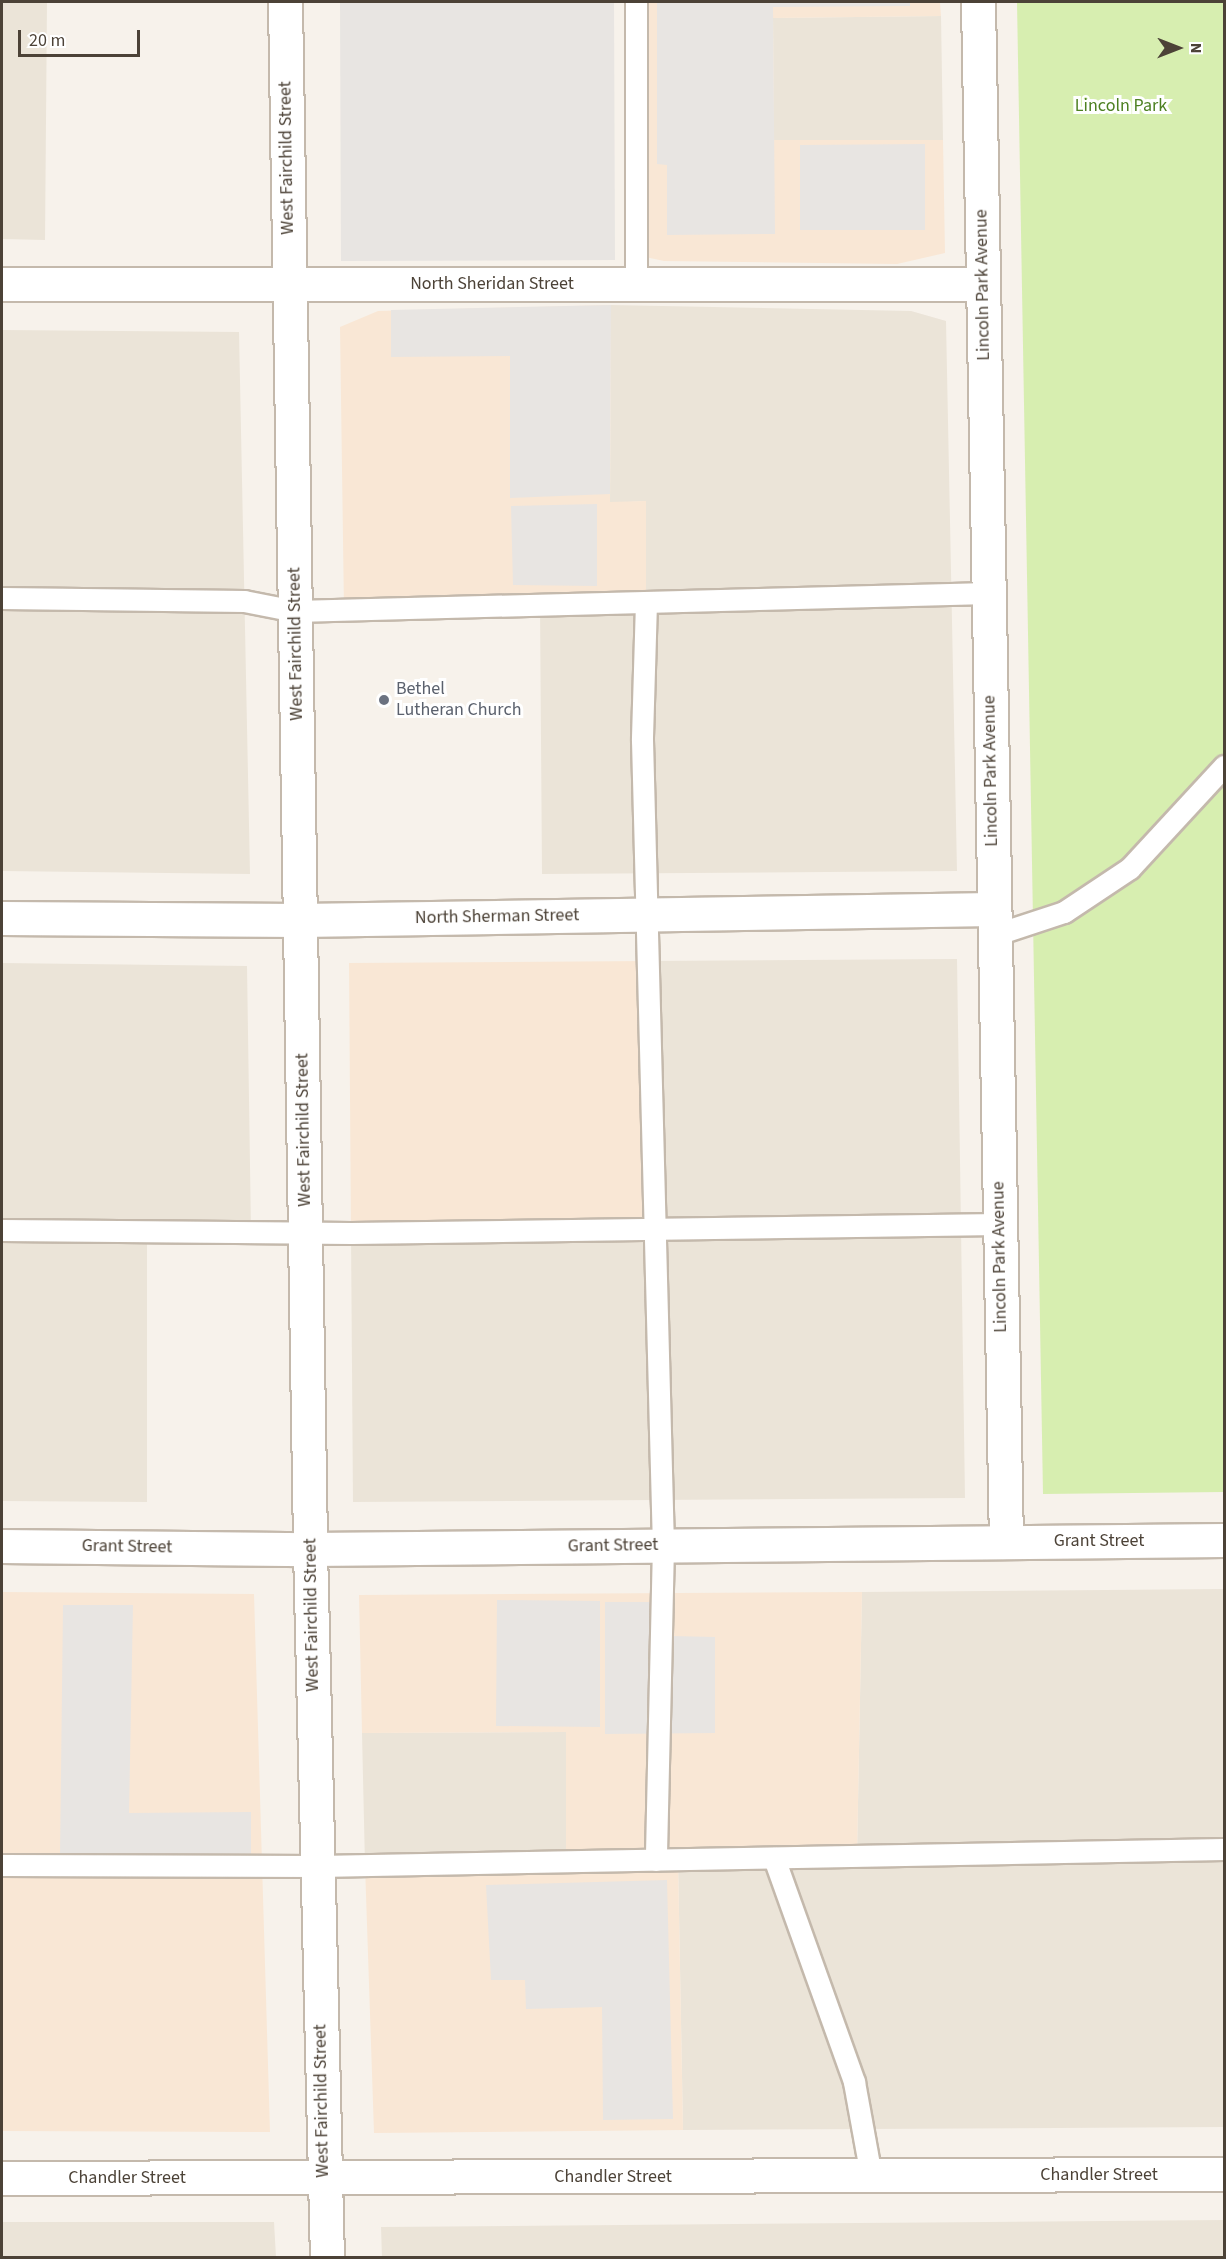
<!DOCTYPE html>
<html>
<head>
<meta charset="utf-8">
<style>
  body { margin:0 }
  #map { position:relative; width:1226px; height:2259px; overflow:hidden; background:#f7f2eb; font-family:"Source Sans 3",sans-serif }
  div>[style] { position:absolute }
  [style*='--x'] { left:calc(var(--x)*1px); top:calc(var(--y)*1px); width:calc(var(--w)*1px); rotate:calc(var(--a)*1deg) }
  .residential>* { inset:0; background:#ebe4d8 }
  .commercial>* { inset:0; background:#f9e7d5 }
  .green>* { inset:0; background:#d7eeb0 }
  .parking>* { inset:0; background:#e8e5e2 }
  .roads { filter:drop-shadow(2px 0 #c4b9ac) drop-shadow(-2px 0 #c4b9ac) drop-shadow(0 2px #c4b9ac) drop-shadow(0 -2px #c4b9ac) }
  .service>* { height:21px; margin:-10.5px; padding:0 10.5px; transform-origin:10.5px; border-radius:10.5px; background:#fff }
  .minor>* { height:33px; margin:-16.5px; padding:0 16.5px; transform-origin:16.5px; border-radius:16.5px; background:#fff }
  .dots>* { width:16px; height:16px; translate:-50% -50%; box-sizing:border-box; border:3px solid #fff; border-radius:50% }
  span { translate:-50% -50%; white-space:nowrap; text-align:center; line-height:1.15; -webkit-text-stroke:6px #fff; paint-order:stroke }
  .park-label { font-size:18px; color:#4d8022 }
  .street-label { font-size:18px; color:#4c4237 }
  .worship-label { font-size:18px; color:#5b616d }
  .left { translate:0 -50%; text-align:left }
  .frame { position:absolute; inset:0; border:3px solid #4c4237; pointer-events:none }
  .north { position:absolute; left:1148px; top:18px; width:60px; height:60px; -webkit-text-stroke:4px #fff; paint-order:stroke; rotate:90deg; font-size:16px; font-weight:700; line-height:24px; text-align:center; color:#4c4237 }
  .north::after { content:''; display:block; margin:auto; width:21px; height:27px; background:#4c4237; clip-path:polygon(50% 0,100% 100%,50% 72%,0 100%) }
  .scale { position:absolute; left:18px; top:30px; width:122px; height:27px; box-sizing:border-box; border:3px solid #4c4237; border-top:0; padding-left:8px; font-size:18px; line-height:21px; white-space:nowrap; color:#4c4237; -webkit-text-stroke:4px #fff; paint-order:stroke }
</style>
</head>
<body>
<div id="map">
  <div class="residential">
    <i style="clip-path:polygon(2px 2px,47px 2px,45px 240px,2px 239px)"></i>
    <i style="clip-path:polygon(941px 16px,943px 140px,774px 141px,773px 18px)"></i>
    <i style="clip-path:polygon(611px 305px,911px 311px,946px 321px,957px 871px,542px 874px,540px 604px,646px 501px,610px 503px)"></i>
    <i style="clip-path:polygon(2px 330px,239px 332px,250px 874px,2px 871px)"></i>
    <i style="clip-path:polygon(957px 959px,965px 1498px,353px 1502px,351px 1233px,648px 961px)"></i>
    <i style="clip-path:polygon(2px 963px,247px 966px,251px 1232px,147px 1232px,147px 1502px,2px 1501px)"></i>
    <i style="clip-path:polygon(1224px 1589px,1224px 2127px,683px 2130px,678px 1859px,857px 1856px,862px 1592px)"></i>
    <i style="clip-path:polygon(566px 1732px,566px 1862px,365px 1865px,362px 1733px)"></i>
    <i style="clip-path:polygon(1224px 2220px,1224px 2258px,382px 2258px,381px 2227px)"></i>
    <i style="clip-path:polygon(2px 2222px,274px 2222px,276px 2257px,2px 2257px)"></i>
  </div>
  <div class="commercial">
    <i style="clip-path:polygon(636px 2px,940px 2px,941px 16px,773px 18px,774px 140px,943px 140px,945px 253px,897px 264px,664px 261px,636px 255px)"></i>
    <i style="clip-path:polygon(611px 305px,610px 502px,646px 501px,646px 602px,344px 610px,340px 327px,378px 311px)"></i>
    <i style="clip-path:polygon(648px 961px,652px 1229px,351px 1233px,349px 963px)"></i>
    <i style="clip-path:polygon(2px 1592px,254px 1594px,270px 2132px,2px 2131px)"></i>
    <i style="clip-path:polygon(862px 1592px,857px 1856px,678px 1860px,683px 2130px,374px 2133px,365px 1865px,566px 1861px,566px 1732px,362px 1733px,359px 1595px)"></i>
  </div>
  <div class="green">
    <i style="clip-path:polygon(1017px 2px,1224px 2px,1224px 1492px,1043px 1494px)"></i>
  </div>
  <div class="parking">
    <i style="clip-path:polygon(340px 2px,614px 2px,615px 260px,341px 261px)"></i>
    <i style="clip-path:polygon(657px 2px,910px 2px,910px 6px,773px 7px,775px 234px,667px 235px,667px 165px,657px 164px)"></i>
    <i style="clip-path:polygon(925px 144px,925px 230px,800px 230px,800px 145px)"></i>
    <i style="clip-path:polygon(611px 305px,610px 494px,510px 498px,510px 356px,391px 357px,391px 310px)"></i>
    <i style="clip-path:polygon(597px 504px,597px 586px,513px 585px,511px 506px)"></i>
    <i style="clip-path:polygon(497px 1600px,600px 1601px,600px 1727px,496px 1726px)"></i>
    <i style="clip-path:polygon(605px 1602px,671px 1602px,671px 1636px,715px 1637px,715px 1733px,605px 1734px)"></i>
    <i style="clip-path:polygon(63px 1605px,133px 1605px,129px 1813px,251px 1812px,251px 1854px,60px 1856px)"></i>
    <i style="clip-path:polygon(667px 1880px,673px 2119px,603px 2120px,602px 2007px,526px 2009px,525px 1980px,491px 1980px,486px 1885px)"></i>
  </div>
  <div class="roads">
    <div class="service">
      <i style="--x:636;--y:284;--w:282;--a:-90"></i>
      <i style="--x:2;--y:598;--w:242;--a:0.7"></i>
      <i style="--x:244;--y:601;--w:52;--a:11.1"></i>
      <i style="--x:295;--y:611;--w:693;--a:-1.49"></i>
      <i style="--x:646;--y:602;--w:138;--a:91.7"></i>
      <i style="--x:642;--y:740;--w:805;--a:88.51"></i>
      <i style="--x:663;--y:1545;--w:315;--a:91.3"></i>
      <i style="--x:994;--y:935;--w:74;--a:-18.2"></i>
      <i style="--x:1064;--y:912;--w:79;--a:-33.7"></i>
      <i style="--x:1130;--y:868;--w:139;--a:-47.3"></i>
      <i style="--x:2;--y:1230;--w:349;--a:0.5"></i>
      <i style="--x:351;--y:1233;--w:648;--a:-0.8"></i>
      <i style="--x:774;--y:1858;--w:238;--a:70.3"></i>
      <i style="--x:854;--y:2082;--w:96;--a:79.7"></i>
      <i style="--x:2;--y:1865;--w:316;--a:0.2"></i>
      <i style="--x:318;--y:1866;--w:906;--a:-1.07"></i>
    </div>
    <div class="minor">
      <i style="--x:285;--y:2;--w:1547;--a:89.07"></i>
      <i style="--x:310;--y:1549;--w:709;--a:88.63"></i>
      <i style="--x:978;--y:2;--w:1539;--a:88.96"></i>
      <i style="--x:2;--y:284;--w:981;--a:0"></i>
      <i style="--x:2;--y:918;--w:298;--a:0.4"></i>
      <i style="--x:300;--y:920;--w:693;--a:-0.91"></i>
      <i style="--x:2;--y:1546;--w:308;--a:0.6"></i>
      <i style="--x:310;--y:1549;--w:914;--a:-0.56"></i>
      <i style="--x:2;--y:2178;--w:1222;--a:-0.19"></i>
    </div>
  </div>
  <div class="dots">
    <i style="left:384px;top:700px;background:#6b7280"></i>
  </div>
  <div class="park-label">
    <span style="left:1121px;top:106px">Lincoln Park</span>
  </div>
  <div class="street-label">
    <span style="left:287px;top:158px;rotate:-91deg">West Fairchild Street</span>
    <span style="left:492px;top:284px">North Sheridan Street</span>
    <span style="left:983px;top:285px;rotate:-91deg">Lincoln Park Avenue</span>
    <span style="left:296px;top:644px;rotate:-91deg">West Fairchild Street</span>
    <span style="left:991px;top:771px;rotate:-91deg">Lincoln Park Avenue</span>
    <span style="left:497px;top:917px;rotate:-1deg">North Sherman Street</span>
    <span style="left:304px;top:1130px;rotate:-91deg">West Fairchild Street</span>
    <span style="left:1000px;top:1257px;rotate:-91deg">Lincoln Park Avenue</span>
    <span style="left:1099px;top:1541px">Grant Street</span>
    <span style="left:613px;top:1546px;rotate:-1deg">Grant Street</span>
    <span style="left:127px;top:1547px;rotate:1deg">Grant Street</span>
    <span style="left:312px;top:1615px;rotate:-91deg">West Fairchild Street</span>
    <span style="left:322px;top:2101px;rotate:-91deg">West Fairchild Street</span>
    <span style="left:1099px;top:2175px">Chandler Street</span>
    <span style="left:613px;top:2177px">Chandler Street</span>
    <span style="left:127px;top:2178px">Chandler Street</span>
  </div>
  <div class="worship-label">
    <span class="left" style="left:396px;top:700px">Bethel<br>Lutheran Church</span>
  </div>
  <div class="frame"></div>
  <div class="north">N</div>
  <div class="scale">20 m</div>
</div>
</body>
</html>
